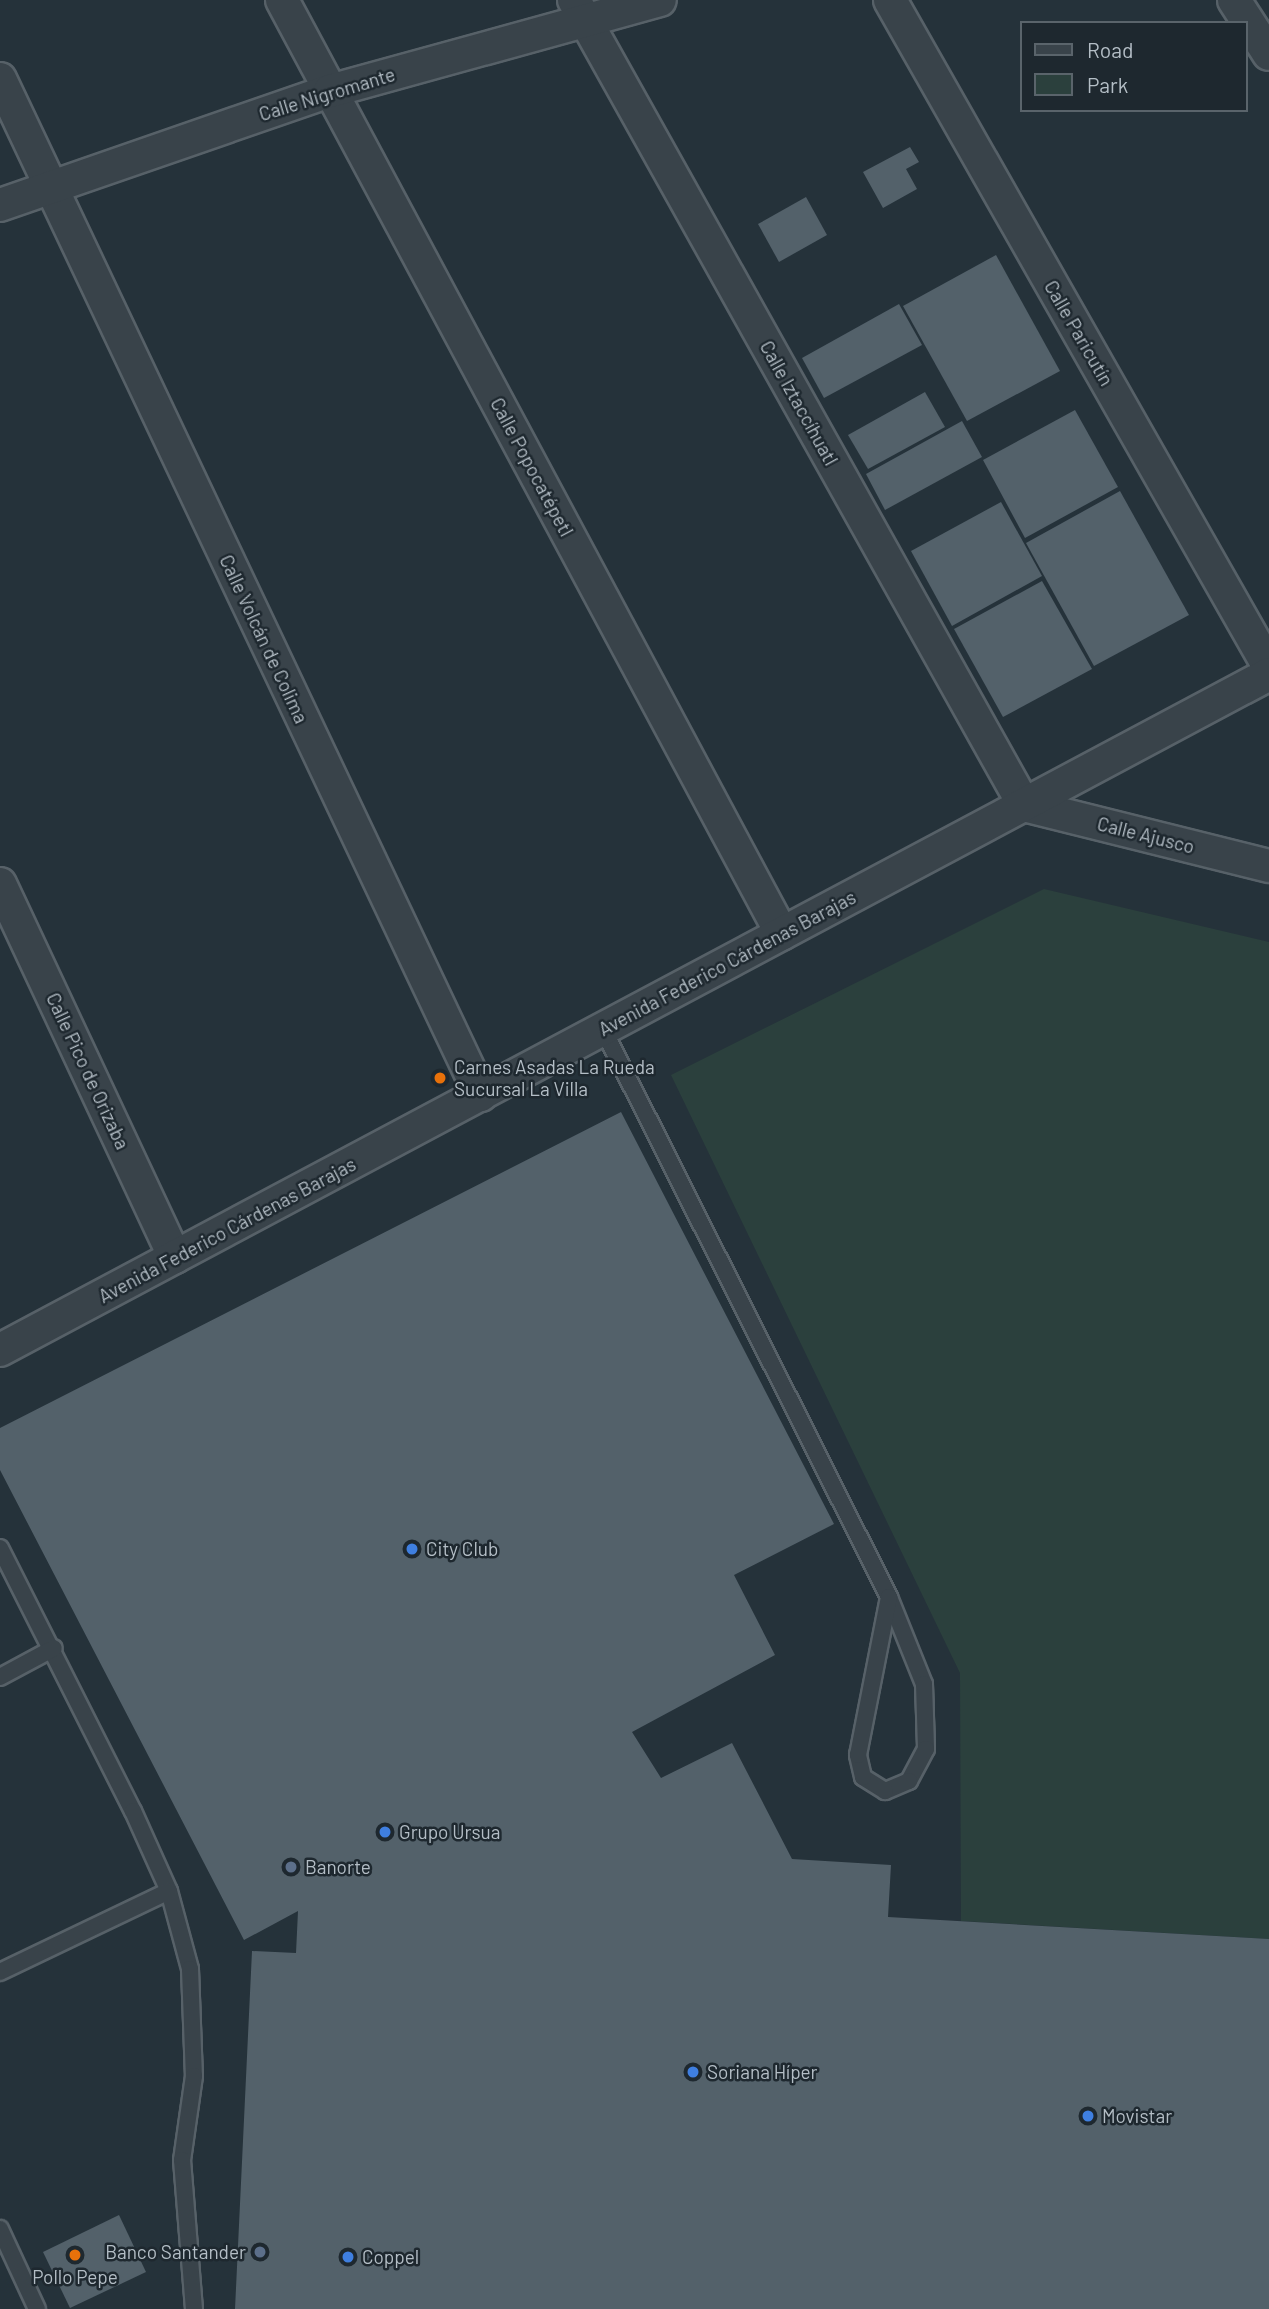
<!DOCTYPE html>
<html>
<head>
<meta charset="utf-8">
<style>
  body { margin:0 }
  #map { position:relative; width:1269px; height:2309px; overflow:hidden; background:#25323a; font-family:Barlow,sans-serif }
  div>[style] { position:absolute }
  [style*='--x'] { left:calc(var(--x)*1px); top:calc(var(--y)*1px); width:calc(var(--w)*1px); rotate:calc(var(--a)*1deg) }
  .green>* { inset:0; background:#2b403d }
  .building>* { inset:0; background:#53616a }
  .roads { filter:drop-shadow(2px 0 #576168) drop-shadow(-2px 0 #576168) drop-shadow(0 2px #576168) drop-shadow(0 -2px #576168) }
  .lane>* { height:16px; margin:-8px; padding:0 8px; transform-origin:8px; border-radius:8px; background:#39434a }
  .street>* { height:32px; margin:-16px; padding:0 16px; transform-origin:16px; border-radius:16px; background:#39434a }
  .dots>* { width:19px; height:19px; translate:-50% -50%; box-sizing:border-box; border:4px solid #1e282f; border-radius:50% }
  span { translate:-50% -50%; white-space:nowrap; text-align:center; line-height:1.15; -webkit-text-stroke:5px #1e282f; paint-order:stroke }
  .street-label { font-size:19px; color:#b4bec6 }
  .poi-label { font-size:19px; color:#b4bec6 }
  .left { translate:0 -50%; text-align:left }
  .right { translate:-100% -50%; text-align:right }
  .legend { position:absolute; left:1020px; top:21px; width:228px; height:91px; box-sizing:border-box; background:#1e282f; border:2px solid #5a646b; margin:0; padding:9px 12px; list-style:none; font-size:21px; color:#b4bec6 }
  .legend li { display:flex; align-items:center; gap:14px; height:35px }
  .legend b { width:35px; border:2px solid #5a646b }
</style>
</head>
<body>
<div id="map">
  <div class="green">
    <i style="clip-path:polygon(1044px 889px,1269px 942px,1269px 1939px,961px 1921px,960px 1673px,671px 1075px)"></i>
  </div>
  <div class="building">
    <i style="clip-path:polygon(910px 147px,919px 162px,906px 169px,917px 189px,883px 208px,863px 172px)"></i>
    <i style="clip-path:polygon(806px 197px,827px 235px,779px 262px,758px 224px)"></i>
    <i style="clip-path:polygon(996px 255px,1060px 371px,967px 421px,903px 306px)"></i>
    <i style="clip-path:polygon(899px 304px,922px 345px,824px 398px,802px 358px)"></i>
    <i style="clip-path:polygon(925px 392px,945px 427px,868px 469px,848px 435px)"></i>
    <i style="clip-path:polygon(1075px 410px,1118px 487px,1025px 538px,983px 460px)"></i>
    <i style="clip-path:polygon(962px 421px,982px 457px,885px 510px,866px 474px)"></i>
    <i style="clip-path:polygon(1120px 491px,1189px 615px,1094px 666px,1026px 543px)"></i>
    <i style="clip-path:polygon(1001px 502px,1042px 576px,952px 626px,911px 551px)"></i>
    <i style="clip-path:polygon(1042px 581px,1092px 669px,1003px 717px,954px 629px)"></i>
    <i style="clip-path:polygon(621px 1112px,834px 1524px,734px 1575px,775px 1655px,632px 1732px,661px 1778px,732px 1743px,792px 1859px,891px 1865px,888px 1917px,1269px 1939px,1269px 2309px,235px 2309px,252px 1951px,296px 1953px,298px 1911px,244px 1940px,0 1470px,0 1428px)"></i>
    <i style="clip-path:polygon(119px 2215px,146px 2272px,70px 2308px,43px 2252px)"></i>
  </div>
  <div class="roads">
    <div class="lane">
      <i style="--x:603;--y:1029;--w:636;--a:63.27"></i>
      <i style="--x:889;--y:1597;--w:94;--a:68.1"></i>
      <i style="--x:924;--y:1684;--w:65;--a:88.2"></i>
      <i style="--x:926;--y:1749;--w:36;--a:118"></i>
      <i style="--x:909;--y:1781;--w:26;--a:157"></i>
      <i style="--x:885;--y:1791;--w:26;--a:-148"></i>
      <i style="--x:863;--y:1777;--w:23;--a:-103"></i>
      <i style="--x:858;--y:1755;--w:161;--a:-78.9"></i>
      <i style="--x:0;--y:1548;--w:295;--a:63.2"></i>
      <i style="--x:133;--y:1811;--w:88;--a:65.8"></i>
      <i style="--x:169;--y:1891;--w:81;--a:74.9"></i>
      <i style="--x:190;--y:1969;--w:107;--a:87.9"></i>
      <i style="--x:194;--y:2076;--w:85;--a:98.1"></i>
      <i style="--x:182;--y:2160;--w:149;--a:85.4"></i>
      <i style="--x:0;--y:1677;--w:61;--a:-28.2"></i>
      <i style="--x:0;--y:1972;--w:187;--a:-25.6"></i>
      <i style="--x:0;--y:2229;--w:88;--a:65.2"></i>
    </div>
    <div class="street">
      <i style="--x:282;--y:0;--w:1059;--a:61.84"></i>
      <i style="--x:574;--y:0;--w:922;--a:60.79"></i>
      <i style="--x:1024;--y:805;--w:252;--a:14"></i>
      <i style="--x:890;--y:0;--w:767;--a:60.39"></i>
      <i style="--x:1234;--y:0;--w:64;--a:57.1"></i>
      <i style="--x:0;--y:79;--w:1124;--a:64.67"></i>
      <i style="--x:0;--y:205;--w:349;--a:-19.1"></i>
      <i style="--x:330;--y:91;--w:342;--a:-15.4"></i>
      <i style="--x:0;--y:884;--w:412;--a:64.9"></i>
      <i style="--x:0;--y:1350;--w:1438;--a:-28.04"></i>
    </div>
  </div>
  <div class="dots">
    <i style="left:440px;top:1078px;background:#e8710a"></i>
    <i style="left:412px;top:1549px;background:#3f7fe0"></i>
    <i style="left:385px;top:1832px;background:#3f7fe0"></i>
    <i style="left:291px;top:1867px;background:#5c6f8a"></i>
    <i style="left:693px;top:2072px;background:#3f7fe0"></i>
    <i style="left:1088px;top:2116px;background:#3f7fe0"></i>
    <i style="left:260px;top:2252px;background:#5c6f8a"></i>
    <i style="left:75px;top:2255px;background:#e8710a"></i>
    <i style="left:348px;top:2257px;background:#3f7fe0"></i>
  </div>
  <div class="street-label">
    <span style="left:327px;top:94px;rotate:-17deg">Calle Nigromante</span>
    <span style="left:1079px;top:333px;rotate:60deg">Calle Paricutín</span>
    <span style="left:799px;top:403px;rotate:61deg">Calle Iztaccíhuatl</span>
    <span style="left:532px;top:467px;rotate:62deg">Calle Popocatépetl</span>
    <span style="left:264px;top:639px;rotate:65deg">Calle Volcán de Colima</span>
    <span style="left:1146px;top:835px;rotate:14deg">Calle Ajusco</span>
    <span style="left:727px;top:963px;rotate:-28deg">Avenida Federico Cárdenas Barajas</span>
    <span style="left:88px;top:1071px;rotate:65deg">Calle Pico de Orizaba</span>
    <span style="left:227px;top:1230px;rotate:-28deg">Avenida Federico Cárdenas Barajas</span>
  </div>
  <div class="poi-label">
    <span class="left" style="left:454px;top:1078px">Carnes Asadas La Rueda<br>Sucursal La Villa</span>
    <span class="left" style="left:426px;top:1549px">City Club</span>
    <span class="left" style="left:399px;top:1832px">Grupo Ursua</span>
    <span class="left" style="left:305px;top:1867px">Banorte</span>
    <span class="left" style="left:707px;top:2072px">Soriana Híper</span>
    <span class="left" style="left:1102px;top:2116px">Movistar</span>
    <span class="right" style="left:246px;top:2252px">Banco Santander</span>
    <span class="left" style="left:362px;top:2257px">Coppel</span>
    <span style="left:75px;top:2277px">Pollo Pepe</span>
  </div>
  <ul class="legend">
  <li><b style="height:9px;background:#39434a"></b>Road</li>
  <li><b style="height:19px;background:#2b403d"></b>Park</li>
  </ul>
</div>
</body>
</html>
